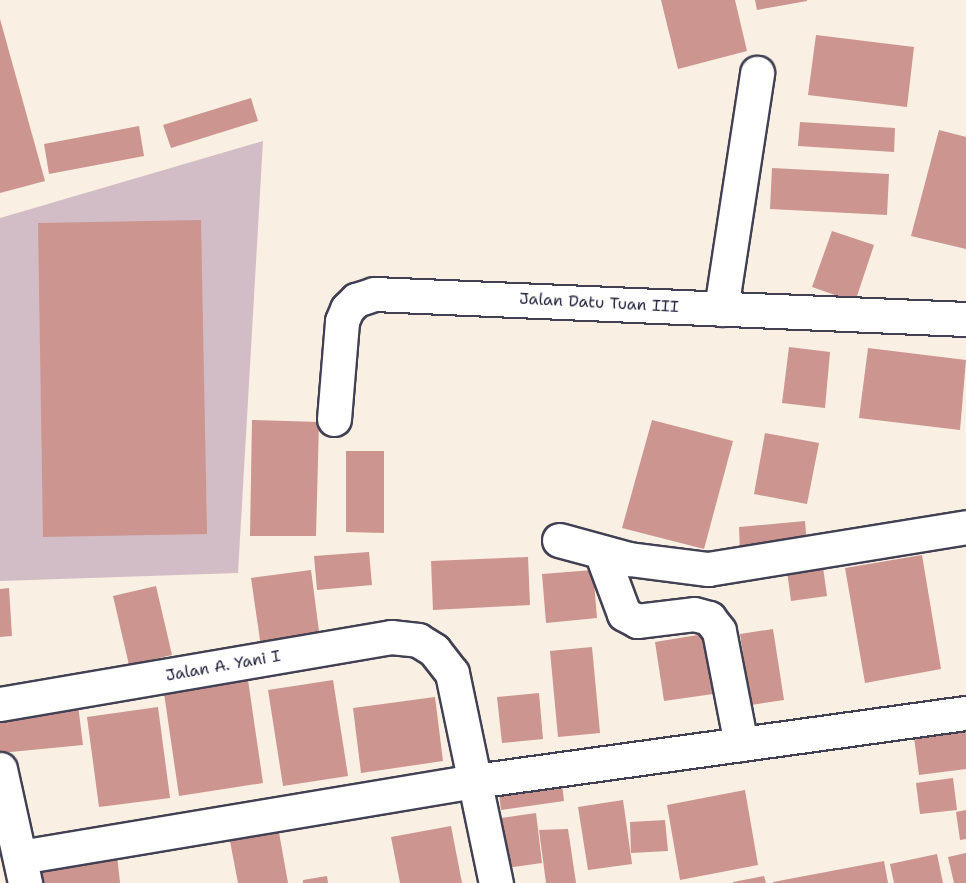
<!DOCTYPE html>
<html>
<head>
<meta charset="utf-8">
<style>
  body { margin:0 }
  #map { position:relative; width:966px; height:883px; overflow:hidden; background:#f9efe2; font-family:"Shantell Sans",sans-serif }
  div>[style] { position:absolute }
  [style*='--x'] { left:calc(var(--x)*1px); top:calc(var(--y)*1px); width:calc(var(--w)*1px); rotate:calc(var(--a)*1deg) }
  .industrial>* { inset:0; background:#d2bdc7 }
  .building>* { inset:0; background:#cc958f }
  .roads { filter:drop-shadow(2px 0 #424154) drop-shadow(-2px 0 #424154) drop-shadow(0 2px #424154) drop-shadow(0 -2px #424154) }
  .street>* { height:33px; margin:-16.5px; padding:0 16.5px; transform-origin:16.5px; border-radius:16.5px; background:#fff }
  span { translate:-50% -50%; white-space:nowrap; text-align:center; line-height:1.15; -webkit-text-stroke:4.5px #fff; paint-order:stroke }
  .street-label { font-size:16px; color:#22223b }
</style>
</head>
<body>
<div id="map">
  <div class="industrial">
    <i style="clip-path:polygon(263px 141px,238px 573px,0 581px,0 218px)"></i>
  </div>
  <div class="building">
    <i style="clip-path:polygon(661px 0,735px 0,747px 51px,678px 69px)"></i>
    <i style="clip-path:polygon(755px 0,807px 0,807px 1px,757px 10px)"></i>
    <i style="clip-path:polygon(0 19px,45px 181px,0 193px)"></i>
    <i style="clip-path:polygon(816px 35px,914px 47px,907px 107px,808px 95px)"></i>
    <i style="clip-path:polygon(251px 98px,258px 121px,171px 148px,163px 125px)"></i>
    <i style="clip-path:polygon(800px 122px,895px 128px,894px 152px,798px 146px)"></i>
    <i style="clip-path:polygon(139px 126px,144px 156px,49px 174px,44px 144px)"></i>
    <i style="clip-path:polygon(939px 130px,966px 137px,966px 249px,911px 236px)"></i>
    <i style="clip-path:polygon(772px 168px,889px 174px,887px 215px,770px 209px)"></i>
    <i style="clip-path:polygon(201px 220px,207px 534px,43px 537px,38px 223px)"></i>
    <i style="clip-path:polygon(832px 231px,874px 245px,855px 302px,812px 287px)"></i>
    <i style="clip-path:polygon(789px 347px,830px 352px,825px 408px,782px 403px)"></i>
    <i style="clip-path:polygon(868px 348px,966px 360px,960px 430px,859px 418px)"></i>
    <i style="clip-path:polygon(252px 420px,319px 422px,316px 536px,250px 536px)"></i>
    <i style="clip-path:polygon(652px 420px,733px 441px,704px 549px,622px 528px)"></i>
    <i style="clip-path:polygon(765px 433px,819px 443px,807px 504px,754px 494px)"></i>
    <i style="clip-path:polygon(346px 451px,384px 451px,384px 533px,346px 532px)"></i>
    <i style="clip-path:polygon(805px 521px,807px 547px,740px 552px,739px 527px)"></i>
    <i style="clip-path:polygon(369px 552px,372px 585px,317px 590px,314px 556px)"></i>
    <i style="clip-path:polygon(922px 555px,941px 669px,865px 683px,845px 568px)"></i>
    <i style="clip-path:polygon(528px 557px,530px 605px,433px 610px,431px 561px)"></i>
    <i style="clip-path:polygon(823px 567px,827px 596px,791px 601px,787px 571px)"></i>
    <i style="clip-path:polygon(311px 570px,320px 639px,261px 647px,251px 578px)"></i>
    <i style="clip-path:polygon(593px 570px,597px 618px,546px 623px,542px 574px)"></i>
    <i style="clip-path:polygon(156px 586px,172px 655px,129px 665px,113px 596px)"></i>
    <i style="clip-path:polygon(9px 588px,12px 636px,0 637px,0 589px)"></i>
    <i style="clip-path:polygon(773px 629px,784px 700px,751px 705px,740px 634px)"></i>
    <i style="clip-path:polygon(704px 634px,713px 694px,664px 701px,655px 642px)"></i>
    <i style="clip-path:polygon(592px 647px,600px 733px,558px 737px,550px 651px)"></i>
    <i style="clip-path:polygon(248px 680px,263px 783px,179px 796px,164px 693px)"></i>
    <i style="clip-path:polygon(333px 680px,348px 776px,283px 786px,268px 690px)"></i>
    <i style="clip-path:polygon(539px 693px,543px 739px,502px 743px,497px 697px)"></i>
    <i style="clip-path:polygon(435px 697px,443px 761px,361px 773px,353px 708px)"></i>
    <i style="clip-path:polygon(78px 705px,83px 745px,0 753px,0 713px)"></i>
    <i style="clip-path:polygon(158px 707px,170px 798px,99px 807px,87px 717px)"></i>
    <i style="clip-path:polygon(966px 723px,966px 769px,919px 775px,913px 730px)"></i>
    <i style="clip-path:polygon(953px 778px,957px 810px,920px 814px,916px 783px)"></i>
    <i style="clip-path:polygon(562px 784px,564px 801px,501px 810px,499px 793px)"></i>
    <i style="clip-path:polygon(745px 790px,758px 865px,680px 880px,667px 805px)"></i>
    <i style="clip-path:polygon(623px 800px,632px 864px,588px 870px,578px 807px)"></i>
    <i style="clip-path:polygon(966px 810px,966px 839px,960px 840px,956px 812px)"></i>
    <i style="clip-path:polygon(536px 813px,542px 863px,507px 868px,501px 818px)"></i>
    <i style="clip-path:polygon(665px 820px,668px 851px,631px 853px,630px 822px)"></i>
    <i style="clip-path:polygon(451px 826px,462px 883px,400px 883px,391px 837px)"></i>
    <i style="clip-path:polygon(278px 827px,288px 883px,238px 883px,229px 836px)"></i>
    <i style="clip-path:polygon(568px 829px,576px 883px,546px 883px,539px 830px)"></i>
    <i style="clip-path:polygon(966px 853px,966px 883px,954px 883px,948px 857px)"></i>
    <i style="clip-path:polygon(937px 854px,943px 883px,894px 883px,890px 864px)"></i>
    <i style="clip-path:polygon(117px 855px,120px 883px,35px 883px,33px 864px)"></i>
    <i style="clip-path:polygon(884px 861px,888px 883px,773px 883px,773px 882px)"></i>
    <i style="clip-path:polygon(327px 876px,328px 883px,303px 883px,303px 880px)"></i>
    <i style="clip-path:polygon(764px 876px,766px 883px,733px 883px,733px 882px)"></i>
  </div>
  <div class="roads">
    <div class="street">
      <i style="--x:721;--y:309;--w:239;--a:-81.3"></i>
      <i style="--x:334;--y:419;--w:98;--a:-85.3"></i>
      <i style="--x:342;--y:321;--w:13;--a:-67"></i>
      <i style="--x:347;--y:309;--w:13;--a:-45"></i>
      <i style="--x:356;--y:300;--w:19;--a:-18"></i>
      <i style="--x:374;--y:294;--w:593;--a:2.42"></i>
      <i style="--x:559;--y:540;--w:73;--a:15.2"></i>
      <i style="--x:629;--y:559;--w:80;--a:7.2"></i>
      <i style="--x:708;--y:569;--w:261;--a:-9.2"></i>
      <i style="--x:601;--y:552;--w:66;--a:69.6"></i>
      <i style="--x:624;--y:614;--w:15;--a:28"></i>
      <i style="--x:637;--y:621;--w:57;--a:-7"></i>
      <i style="--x:694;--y:614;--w:16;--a:15"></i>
      <i style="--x:709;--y:618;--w:16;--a:52"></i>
      <i style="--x:719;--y:631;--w:115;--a:79"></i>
      <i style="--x:0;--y:704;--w:397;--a:-9.7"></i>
      <i style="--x:391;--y:637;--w:27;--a:6"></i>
      <i style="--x:418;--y:640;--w:19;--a:32"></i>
      <i style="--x:434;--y:650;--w:29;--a:52"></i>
      <i style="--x:452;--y:673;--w:215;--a:78.2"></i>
      <i style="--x:0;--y:769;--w:117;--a:77.6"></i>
      <i style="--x:20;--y:857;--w:461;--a:-9.5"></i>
      <i style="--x:475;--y:781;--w:496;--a:-7.9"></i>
    </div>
  </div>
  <div class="street-label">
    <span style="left:599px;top:303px;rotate:3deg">Jalan Datu Tuan III</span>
    <span style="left:223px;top:666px;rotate:-10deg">Jalan A. Yani I</span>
  </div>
</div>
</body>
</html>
